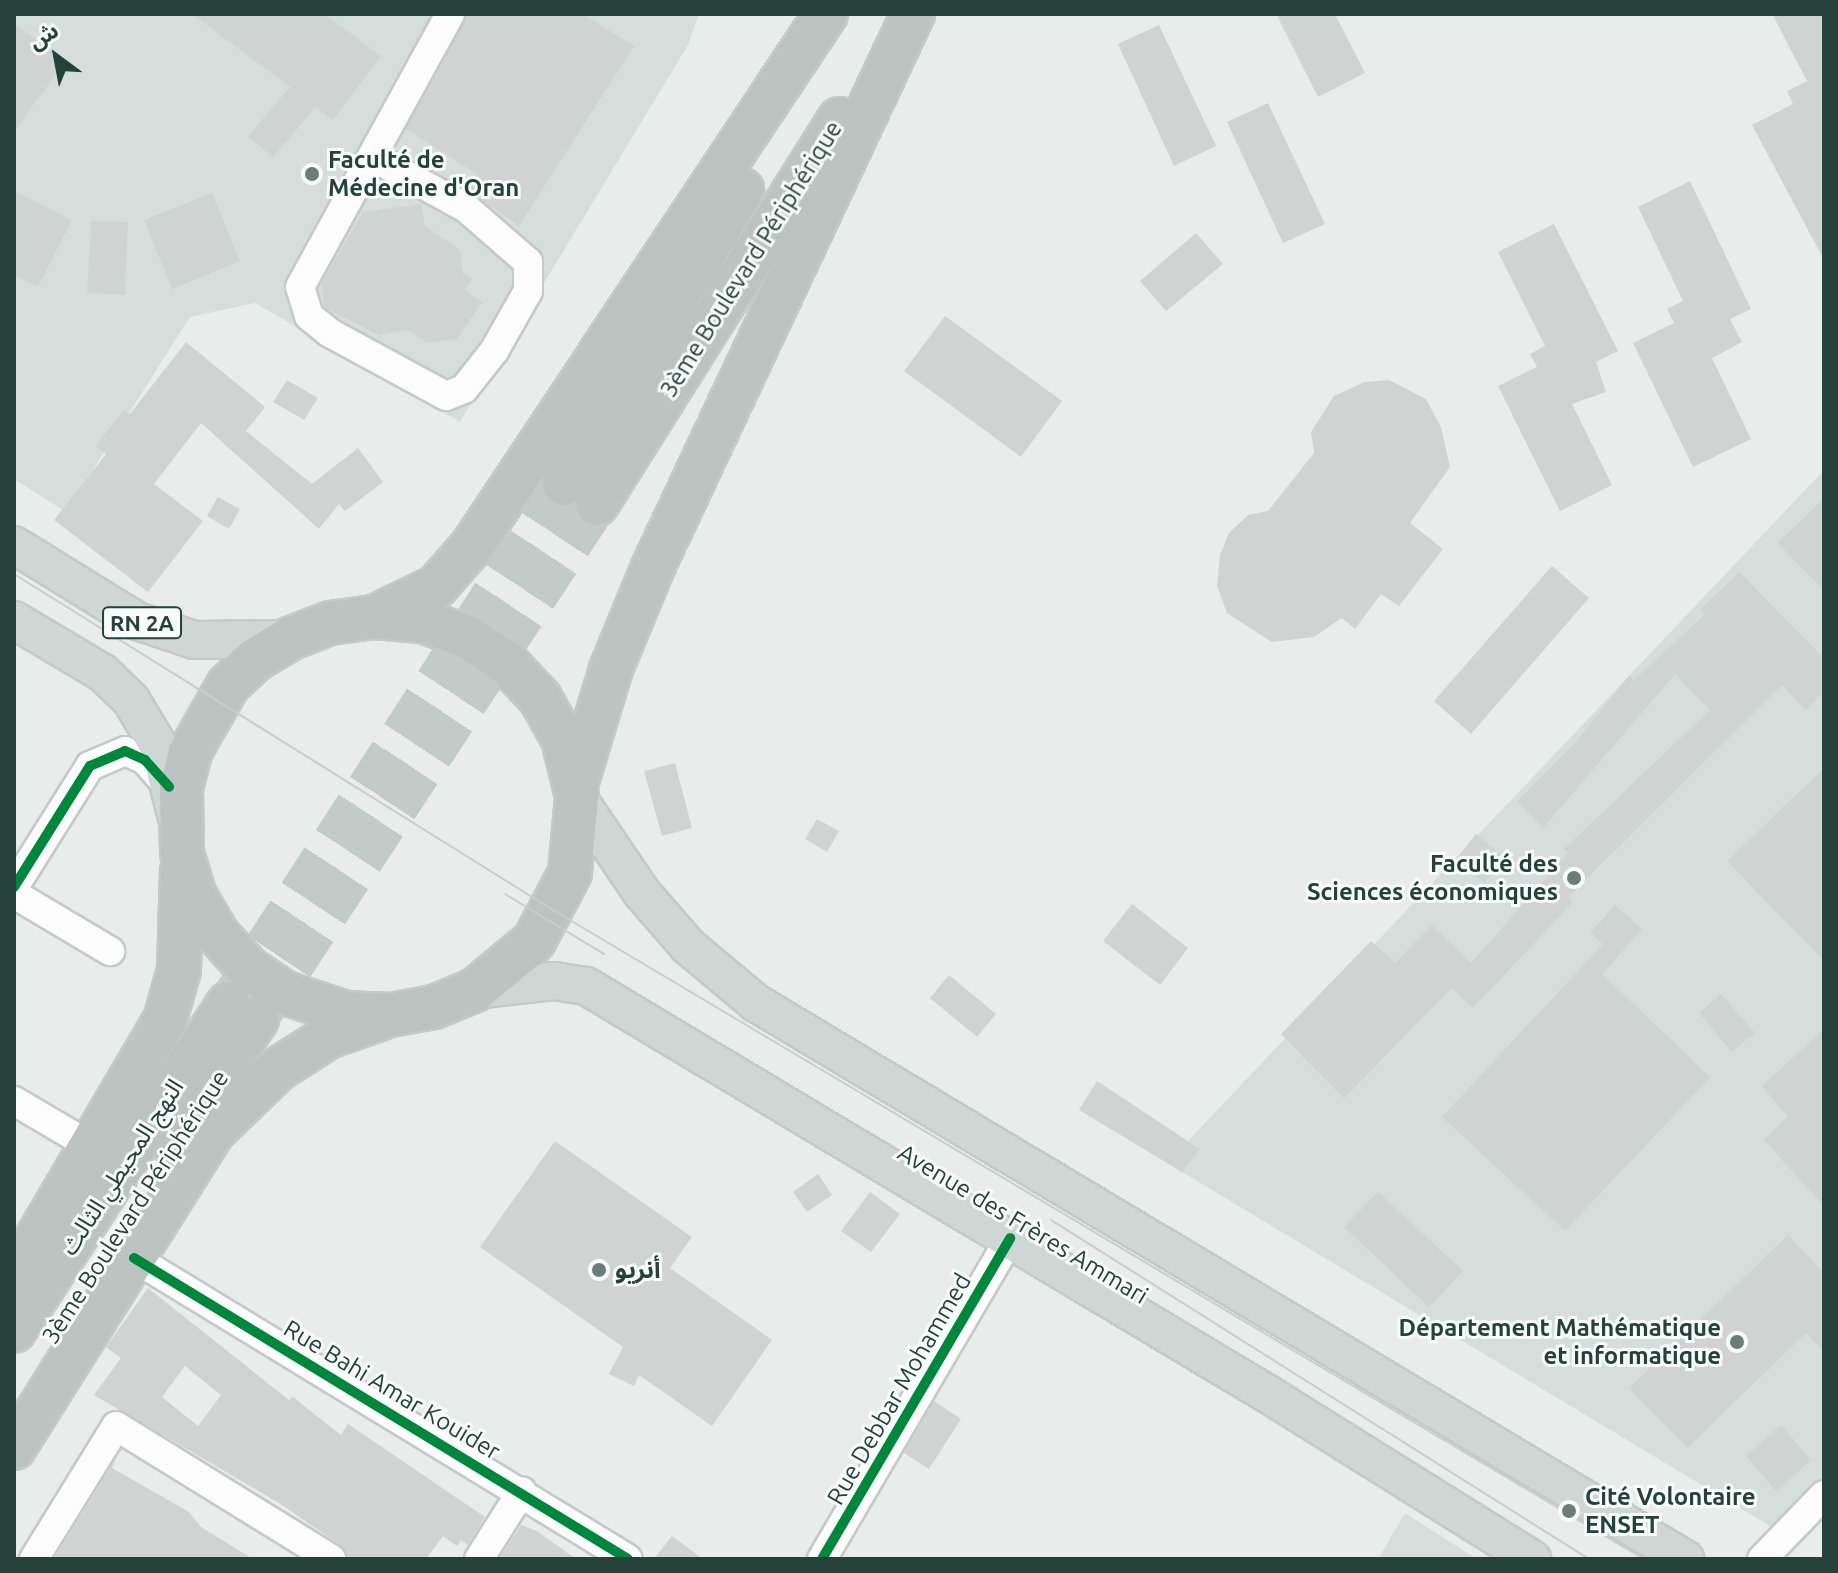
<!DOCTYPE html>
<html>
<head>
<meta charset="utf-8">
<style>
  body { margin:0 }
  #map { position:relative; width:1838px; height:1573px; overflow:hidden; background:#e8edeb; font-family:Ubuntu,"Noto Sans Arabic",sans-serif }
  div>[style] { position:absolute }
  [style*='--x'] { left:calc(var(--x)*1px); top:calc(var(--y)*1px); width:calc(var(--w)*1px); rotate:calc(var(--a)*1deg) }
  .built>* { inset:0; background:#d6dedb }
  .building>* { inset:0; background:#cfd4d2 }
  .highway-tunnel>* { height:42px; margin-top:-21px; transform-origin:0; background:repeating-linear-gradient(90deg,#c1cbc8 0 42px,transparent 0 63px) }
  .roads { filter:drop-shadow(2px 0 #c5cac8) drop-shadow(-2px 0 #c5cac8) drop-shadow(0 2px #c5cac8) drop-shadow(0 -2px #c5cac8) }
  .minor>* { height:28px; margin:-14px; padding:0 14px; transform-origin:14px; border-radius:14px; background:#fcfcfc }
  .major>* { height:36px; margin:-18px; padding:0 18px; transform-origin:18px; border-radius:18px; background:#cfd7d5 }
  .highway>* { height:42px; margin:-21px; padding:0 21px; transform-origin:21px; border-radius:21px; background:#bcc4c2 }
  .tram>* { height:2px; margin:-1px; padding:0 1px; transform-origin:1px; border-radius:1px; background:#c9cdcc }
  .cycleway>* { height:10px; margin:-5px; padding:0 5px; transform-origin:5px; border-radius:5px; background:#00873e }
  .dots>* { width:22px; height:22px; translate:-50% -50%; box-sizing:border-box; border:4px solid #f7fbf9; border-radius:50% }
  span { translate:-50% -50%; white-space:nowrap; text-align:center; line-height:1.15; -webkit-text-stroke:6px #f7fbf9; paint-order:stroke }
  .shield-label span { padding:2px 6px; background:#f7fbf9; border:2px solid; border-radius:6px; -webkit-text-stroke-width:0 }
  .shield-label { font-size:22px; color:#24423a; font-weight:700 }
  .poi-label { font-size:24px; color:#24423a; font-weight:700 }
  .left { translate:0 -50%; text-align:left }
  .right { translate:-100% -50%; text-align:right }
  .street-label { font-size:24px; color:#24423a }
  .frame { position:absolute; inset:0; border:16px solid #24423a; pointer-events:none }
  .north { position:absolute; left:16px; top:16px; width:80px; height:80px; -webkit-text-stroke:6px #f7fbf9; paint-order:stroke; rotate:328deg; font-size:22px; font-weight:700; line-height:32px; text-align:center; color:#24423a }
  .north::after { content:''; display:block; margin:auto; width:28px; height:36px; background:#24423a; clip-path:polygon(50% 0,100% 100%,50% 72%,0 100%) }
</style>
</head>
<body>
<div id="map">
  <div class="built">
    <i style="clip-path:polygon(14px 14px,699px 14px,688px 45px,460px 422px,255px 303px,190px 317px,66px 512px,14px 479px)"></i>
    <i style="clip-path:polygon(1824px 470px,1824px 1508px,1793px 1540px,1167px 1163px)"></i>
    <i style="clip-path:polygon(1405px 1513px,1477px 1559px,1378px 1559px)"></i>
  </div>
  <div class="building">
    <i style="clip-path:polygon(192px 14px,325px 14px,381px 56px,333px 120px,316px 107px,273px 157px,248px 136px,290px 87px)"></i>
    <i style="clip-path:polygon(467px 14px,583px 14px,634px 46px,519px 226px,468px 190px,477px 174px,406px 129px)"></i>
    <i style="clip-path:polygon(1276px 14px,1335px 14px,1365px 73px,1318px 97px)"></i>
    <i style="clip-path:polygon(1772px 14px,1824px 14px,1824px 260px,1752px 125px,1793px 104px,1787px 91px,1807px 81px)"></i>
    <i style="clip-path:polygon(14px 23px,66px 61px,14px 131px)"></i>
    <i style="clip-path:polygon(1159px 25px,1216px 146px,1174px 166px,1118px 44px)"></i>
    <i style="clip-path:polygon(1268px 103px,1325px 224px,1283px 243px,1227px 122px)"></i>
    <i style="clip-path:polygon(1690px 181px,1751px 309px,1730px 319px,1742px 342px,1712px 358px,1751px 439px,1693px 467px,1633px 343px,1674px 323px,1667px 309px,1683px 301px,1638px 207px)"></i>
    <i style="clip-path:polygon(14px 191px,72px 220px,38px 287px,14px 275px)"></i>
    <i style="clip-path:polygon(212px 193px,240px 261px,172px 289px,144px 220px)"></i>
    <i style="clip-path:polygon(421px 204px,425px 226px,460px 250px,463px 273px,473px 279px,465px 290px,482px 302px,457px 339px,427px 343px,407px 330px,378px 335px,324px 307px,321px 284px,363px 212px)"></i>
    <i style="clip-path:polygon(91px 221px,128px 222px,125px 295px,87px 293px)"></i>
    <i style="clip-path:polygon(1554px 224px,1618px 351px,1596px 362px,1606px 392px,1572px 404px,1612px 485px,1560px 511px,1498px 386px,1537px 367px,1530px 354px,1545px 346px,1498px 252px)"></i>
    <i style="clip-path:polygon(1196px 233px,1223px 264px,1166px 311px,1140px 281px)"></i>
    <i style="clip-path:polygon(945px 316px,1062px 401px,1021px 457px,904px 371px)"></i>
    <i style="clip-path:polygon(186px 342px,265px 407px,246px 431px,312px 484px,358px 448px,383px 482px,345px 511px,339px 504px,319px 529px,201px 423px,154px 484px,203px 521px,148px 592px,54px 520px,106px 454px,95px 446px,124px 410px,130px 414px)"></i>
    <i style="clip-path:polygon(287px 380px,318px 398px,304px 420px,273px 402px)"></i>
    <i style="clip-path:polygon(1389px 380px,1426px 399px,1441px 427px,1450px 467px,1410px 523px,1443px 549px,1399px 606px,1381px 594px,1355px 629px,1342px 618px,1314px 637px,1272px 642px,1227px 613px,1217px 586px,1220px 555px,1229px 533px,1248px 515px,1268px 511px,1314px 453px,1311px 432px,1334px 396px,1365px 382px)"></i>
    <i style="clip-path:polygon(218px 497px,240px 509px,229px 529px,207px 516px)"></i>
    <i style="clip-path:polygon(1824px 498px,1824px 591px,1778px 543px)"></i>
    <i style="clip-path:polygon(1552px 566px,1589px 598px,1471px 734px,1434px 701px)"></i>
    <i style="clip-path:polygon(1739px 572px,1824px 658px,1824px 692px,1806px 710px,1782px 685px,1568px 897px,1573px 902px,1473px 1008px,1452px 988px,1344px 1098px,1281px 1034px,1371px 941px,1395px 963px,1432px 925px,1471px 963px,1568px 853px,1564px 849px,1710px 710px,1675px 674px,1543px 828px,1517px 801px,1573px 745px,1629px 676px,1634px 680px,1705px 614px,1700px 610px)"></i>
    <i style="clip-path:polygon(675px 763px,692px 828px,662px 836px,644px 771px)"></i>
    <i style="clip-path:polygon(1824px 768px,1824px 961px,1727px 861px)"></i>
    <i style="clip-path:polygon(817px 819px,839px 831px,827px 852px,805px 839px)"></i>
    <i style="clip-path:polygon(1476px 834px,1505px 858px,1484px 883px,1456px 859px)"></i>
    <i style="clip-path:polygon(1132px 904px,1188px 948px,1160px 985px,1103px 941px)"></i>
    <i style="clip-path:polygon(1615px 905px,1642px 929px,1602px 974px,1710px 1077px,1565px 1231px,1442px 1117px,1603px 944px,1590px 933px)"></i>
    <i style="clip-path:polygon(949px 975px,996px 1014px,977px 1037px,930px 998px)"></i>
    <i style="clip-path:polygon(1721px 994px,1755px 1033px,1732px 1052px,1699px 1013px)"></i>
    <i style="clip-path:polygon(1824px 1029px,1824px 1206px,1764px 1140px,1788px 1117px,1762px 1086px)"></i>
    <i style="clip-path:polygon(1097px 1081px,1200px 1149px,1182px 1172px,1079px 1110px)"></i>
    <i style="clip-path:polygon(555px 1141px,692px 1237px,670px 1268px,772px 1340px,712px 1426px,639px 1375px,634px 1386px,609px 1374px,623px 1347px,480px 1247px)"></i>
    <i style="clip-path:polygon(818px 1174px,832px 1195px,807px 1212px,793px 1192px)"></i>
    <i style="clip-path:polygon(870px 1192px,900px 1214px,871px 1252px,841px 1231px)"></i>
    <i style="clip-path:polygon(1378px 1192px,1463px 1271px,1429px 1307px,1344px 1227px)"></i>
    <i style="clip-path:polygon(1788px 1235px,1824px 1273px,1824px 1351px,1806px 1333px,1687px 1448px,1629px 1388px)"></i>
    <i style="clip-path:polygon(evenodd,148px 1288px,289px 1400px,293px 1397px,341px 1435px,348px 1424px,485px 1517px,468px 1545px,461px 1540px,457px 1546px,443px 1536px,426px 1559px,348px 1559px,340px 1545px,279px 1503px,94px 1395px,121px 1358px,106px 1347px,148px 1288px,185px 1366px,221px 1395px,198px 1426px,162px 1397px,185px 1366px)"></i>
    <i style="clip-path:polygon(934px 1401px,961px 1419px,929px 1469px,904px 1453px)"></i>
    <i style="clip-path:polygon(1781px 1425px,1811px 1460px,1776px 1491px,1746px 1456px)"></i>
    <i style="clip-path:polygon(117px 1457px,112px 1468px,189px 1512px,201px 1527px,253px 1559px,54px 1559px)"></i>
    <i style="clip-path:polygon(521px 1525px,537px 1531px,576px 1559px,499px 1559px)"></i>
    <i style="clip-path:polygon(672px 1536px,703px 1559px,654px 1559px)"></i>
  </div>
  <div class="highway-tunnel">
    <i style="--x:231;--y:1000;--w:614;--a:-57.16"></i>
    <i style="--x:258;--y:1018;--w:616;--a:-56.59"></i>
  </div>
  <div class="roads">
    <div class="minor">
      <i style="--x:373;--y:157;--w:106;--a:28.7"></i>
      <i style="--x:466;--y:208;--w:82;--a:41.1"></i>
      <i style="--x:528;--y:262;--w:29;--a:90"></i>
      <i style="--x:528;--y:291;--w:69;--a:119.5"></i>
      <i style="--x:494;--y:351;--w:48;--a:128.3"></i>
      <i style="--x:464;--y:389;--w:19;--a:159"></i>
      <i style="--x:446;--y:396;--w:132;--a:-151.5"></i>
      <i style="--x:330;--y:333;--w:27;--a:-141"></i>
      <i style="--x:309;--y:316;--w:30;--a:-107"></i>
      <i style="--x:300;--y:287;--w:311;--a:-61.2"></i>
      <i style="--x:14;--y:887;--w:143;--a:-57.9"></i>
      <i style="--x:90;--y:766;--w:38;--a:-23"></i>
      <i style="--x:125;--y:751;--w:22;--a:24"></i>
      <i style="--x:145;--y:760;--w:35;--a:49"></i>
      <i style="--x:14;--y:894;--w:112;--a:30.7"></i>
      <i style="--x:14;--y:1101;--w:93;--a:30.4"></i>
      <i style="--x:134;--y:1258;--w:578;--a:31.35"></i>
      <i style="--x:34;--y:1559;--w:156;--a:-58.3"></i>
      <i style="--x:116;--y:1426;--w:253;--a:31.7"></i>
      <i style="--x:479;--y:1559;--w:80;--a:-57.7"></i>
      <i style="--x:822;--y:1559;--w:372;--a:-59.6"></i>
      <i style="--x:1762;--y:1559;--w:89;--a:-45.9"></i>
    </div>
    <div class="major">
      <i style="--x:14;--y:545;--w:145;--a:31.7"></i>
      <i style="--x:137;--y:621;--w:60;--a:18.4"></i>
      <i style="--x:194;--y:640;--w:95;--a:-0.6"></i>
      <i style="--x:14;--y:620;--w:104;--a:30.8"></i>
      <i style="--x:103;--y:673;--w:39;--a:44"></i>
      <i style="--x:131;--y:700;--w:55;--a:59.2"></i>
      <i style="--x:159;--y:747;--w:69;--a:75.8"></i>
      <i style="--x:577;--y:797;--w:116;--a:55.9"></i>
      <i style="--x:642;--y:893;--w:70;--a:49"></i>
      <i style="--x:688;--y:946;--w:89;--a:40"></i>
      <i style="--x:756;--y:1003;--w:1083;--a:30.9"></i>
      <i style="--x:475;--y:990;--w:80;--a:-6.5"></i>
      <i style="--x:554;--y:981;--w:32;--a:9"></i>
      <i style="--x:586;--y:986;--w:798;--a:30.9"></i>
      <i style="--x:1271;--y:1396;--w:308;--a:32"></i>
    </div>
    <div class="highway">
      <i style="--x:564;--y:484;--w:344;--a:-58.8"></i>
      <i style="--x:597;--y:504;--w:455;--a:-57.8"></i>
      <i style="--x:374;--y:617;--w:48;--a:4.8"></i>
      <i style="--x:422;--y:621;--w:48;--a:19.6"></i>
      <i style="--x:467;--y:637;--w:48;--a:33"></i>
      <i style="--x:507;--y:663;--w:48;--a:46.7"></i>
      <i style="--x:540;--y:698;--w:47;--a:60.7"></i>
      <i style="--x:563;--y:739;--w:60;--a:76.4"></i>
      <i style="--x:577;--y:797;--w:76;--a:95.3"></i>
      <i style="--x:570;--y:873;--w:77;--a:117.9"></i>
      <i style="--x:534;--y:941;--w:77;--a:140.3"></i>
      <i style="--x:475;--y:990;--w:44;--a:157.5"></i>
      <i style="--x:434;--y:1007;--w:45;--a:169.7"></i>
      <i style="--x:390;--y:1015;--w:44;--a:-177.4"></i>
      <i style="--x:346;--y:1013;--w:64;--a:-161.8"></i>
      <i style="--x:285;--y:993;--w:45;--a:-146"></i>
      <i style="--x:248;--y:968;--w:45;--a:-132.3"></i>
      <i style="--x:218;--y:935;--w:45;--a:-120.5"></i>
      <i style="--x:195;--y:896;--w:45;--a:-106.8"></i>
      <i style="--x:182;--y:853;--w:64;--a:-90.9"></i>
      <i style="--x:181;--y:789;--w:38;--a:-76"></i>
      <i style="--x:190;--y:752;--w:77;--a:-60.4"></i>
      <i style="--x:228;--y:685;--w:38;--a:-43"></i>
      <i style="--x:256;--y:659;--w:39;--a:-31"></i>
      <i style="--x:289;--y:639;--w:44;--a:-21.3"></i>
      <i style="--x:330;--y:623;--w:44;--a:-7.8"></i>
      <i style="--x:374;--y:617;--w:69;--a:-25.8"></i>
      <i style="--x:436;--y:587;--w:55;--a:-48.7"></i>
      <i style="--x:472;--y:546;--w:639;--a:-56.36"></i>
      <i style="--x:576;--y:785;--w:121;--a:-73.2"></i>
      <i style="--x:611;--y:669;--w:110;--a:-67.6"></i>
      <i style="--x:653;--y:567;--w:611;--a:-64.82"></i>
      <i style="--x:174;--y:1146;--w:152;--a:-56.8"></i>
      <i style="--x:14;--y:1277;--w:298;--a:-59.6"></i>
      <i style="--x:165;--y:1020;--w:52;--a:-74.4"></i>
      <i style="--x:179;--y:970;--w:99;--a:-88.3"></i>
      <i style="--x:14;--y:1331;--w:392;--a:-56.8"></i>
      <i style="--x:14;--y:1448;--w:373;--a:-57.8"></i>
      <i style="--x:213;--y:1132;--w:89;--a:-44.1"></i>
      <i style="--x:277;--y:1070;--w:61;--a:-32.9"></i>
      <i style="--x:328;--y:1037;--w:55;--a:-19.1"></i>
    </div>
  </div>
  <div class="tram">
    <i style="--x:14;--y:574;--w:635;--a:31.94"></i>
    <i style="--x:553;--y:910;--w:1269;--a:30.75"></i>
    <i style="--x:505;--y:894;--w:116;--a:31.2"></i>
    <i style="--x:1051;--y:1220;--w:636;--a:32.22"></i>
  </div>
  <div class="cycleway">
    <i style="--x:14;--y:887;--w:143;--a:-57.9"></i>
    <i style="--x:90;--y:766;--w:38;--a:-23"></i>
    <i style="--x:125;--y:751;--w:22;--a:24"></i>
    <i style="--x:145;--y:760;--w:36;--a:48"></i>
    <i style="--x:134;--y:1258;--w:578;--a:31.35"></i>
    <i style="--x:822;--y:1559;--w:372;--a:-59.6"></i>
  </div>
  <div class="dots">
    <i style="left:312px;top:174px;background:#697e78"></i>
    <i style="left:1574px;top:878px;background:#697e78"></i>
    <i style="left:599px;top:1270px;background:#697e78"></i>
    <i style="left:1737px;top:1342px;background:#697e78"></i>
    <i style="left:1569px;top:1511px;background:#697e78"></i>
  </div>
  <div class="shield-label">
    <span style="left:142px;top:623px">RN 2A</span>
  </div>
  <div class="poi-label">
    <span class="left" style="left:328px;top:174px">Faculté de<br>Médecine d'Oran</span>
    <span class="right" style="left:1558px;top:878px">Faculté des<br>Sciences économiques</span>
    <span class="left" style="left:615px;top:1270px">أنريو</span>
    <span class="right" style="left:1721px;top:1342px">Département Mathématique<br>et informatique</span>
    <span class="left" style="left:1585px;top:1511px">Cité Volontaire<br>ENSET</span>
  </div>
  <div class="street-label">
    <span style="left:751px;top:259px;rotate:-58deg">3ème Boulevard Périphérique</span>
    <span style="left:122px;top:1167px;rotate:-57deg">النهج المحيطي الثالث</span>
    <span style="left:135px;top:1207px;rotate:-57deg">3ème Boulevard Périphérique</span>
    <span style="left:1023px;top:1224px;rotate:31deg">Avenue des Frères Ammari</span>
    <span style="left:899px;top:1389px;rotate:-60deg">Rue Debbar Mohammed</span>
    <span style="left:392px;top:1390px;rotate:31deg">Rue Bahi Amar Kouider</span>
  </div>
  <div class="frame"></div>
  <div class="north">ش</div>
</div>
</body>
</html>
